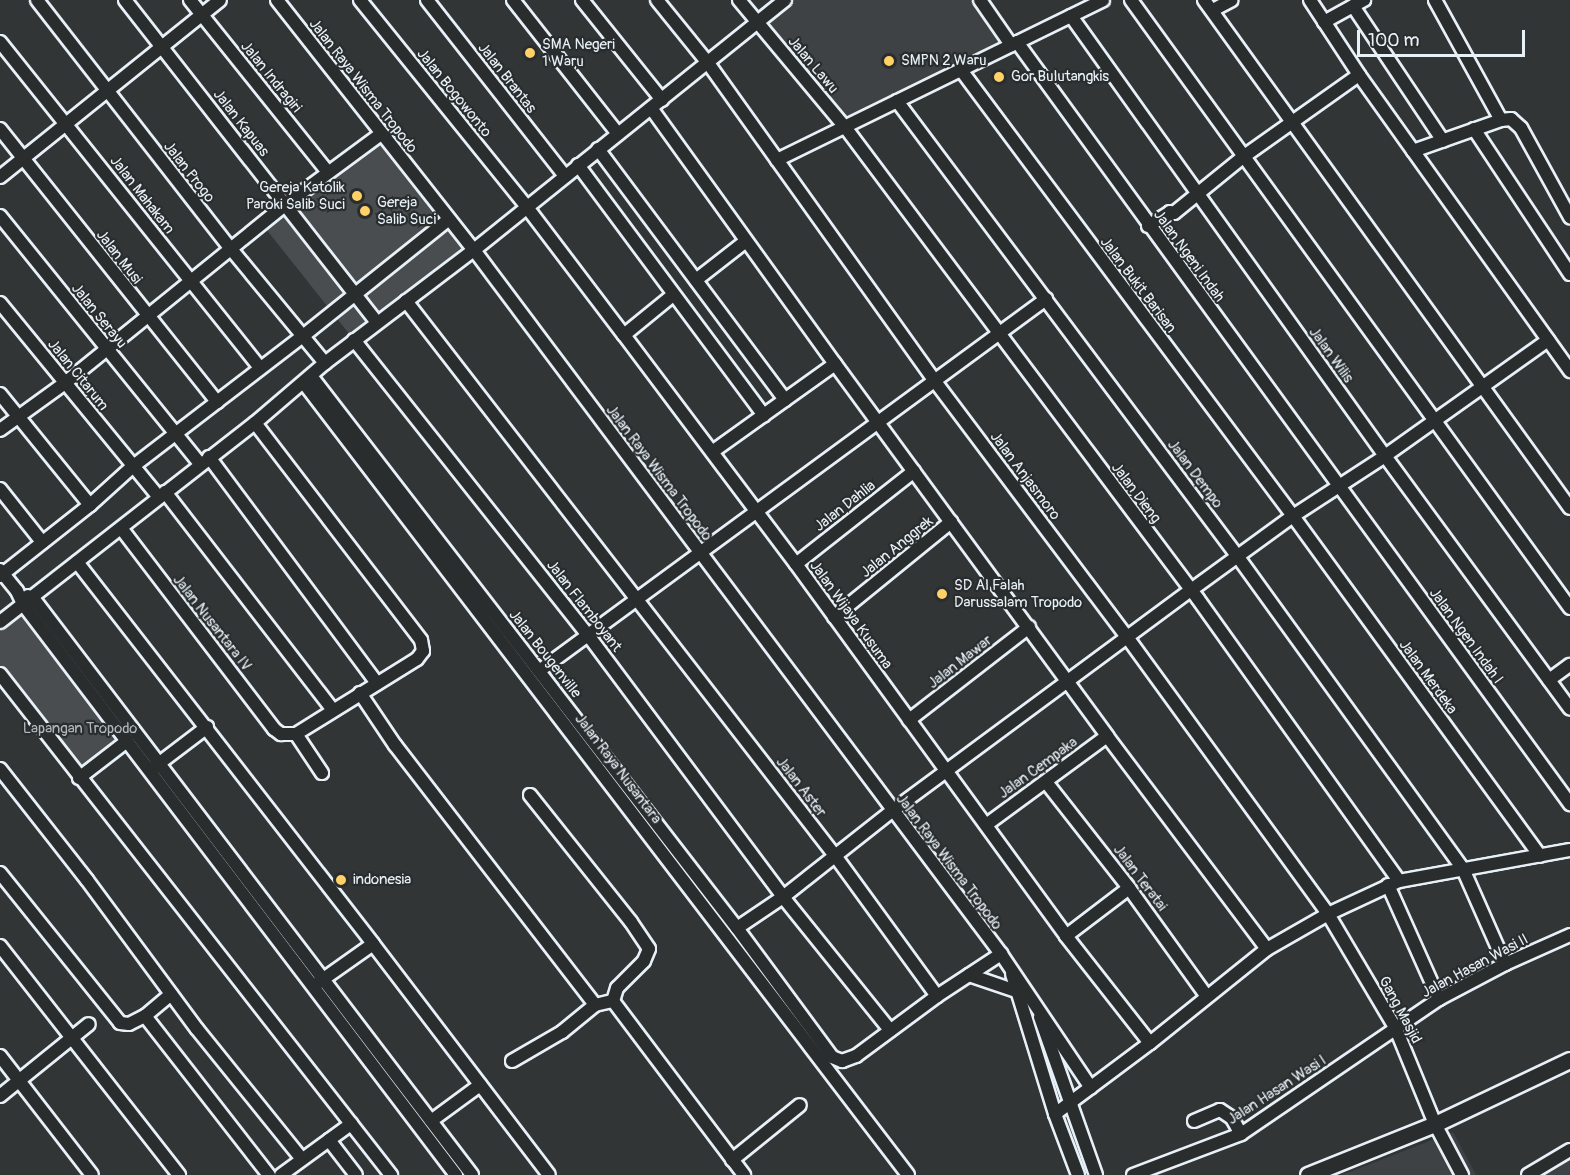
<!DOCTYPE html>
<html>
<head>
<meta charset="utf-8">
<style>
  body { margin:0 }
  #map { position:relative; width:1570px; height:1175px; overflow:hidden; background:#323536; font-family:Pangolin,sans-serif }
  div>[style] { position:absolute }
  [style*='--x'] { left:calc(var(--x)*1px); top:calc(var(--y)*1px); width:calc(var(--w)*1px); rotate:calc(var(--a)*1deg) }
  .built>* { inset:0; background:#3f4244 }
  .green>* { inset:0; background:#494d4f }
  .roads { filter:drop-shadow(2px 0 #e8f1f8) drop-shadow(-2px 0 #e8f1f8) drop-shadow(0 2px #e8f1f8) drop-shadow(0 -2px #e8f1f8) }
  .minor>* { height:12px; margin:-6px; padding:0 6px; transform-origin:6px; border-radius:6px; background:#2a2d2e }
  .major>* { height:15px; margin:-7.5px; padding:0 7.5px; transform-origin:7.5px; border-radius:7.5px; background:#2a2d2e }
  .dots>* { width:16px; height:16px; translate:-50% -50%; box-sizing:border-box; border:3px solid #2a2d2e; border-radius:50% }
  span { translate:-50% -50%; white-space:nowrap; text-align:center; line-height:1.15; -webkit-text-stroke:4.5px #2a2d2e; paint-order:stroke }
  .poi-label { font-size:15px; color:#e8f1f8 }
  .left { translate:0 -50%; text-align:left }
  .right { translate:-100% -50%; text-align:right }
  .street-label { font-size:15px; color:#e8f1f8 }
  .park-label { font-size:15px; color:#b0b8bd }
  .scale { position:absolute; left:1357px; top:30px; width:168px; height:27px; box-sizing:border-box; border:3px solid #e8f1f8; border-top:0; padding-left:8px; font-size:18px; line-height:21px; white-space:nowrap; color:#e8f1f8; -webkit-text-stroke:4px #2a2d2e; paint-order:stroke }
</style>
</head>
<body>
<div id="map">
  <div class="built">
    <i style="clip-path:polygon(786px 0,978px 0,1010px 50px,844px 125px,758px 23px)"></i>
    <i style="clip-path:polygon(1453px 1132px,1476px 1175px,1342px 1175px)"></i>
    <i style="clip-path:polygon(1570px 1150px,1570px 1175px,1527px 1175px)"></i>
  </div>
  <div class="green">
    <i style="clip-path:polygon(381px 134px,474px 250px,354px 340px,262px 224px)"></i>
    <i style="clip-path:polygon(23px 604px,127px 741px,79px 778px,0 674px,0 622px)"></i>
    <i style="clip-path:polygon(1068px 1103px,1095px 1175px,1079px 1175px,1056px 1116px)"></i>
  </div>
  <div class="roads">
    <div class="minor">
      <i style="--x:37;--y:0;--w:316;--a:52.1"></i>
      <i style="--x:231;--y:249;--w:148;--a:50.5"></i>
      <i style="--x:125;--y:0;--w:409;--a:52"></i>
      <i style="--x:190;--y:0;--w:221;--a:51.3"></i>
      <i style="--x:277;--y:0;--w:318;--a:51.8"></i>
      <i style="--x:474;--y:250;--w:879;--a:53.18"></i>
      <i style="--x:1001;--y:954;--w:161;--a:56.1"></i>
      <i style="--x:360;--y:0;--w:265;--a:51.1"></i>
      <i style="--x:526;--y:206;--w:162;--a:52.8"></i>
      <i style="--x:624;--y:335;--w:286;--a:53.1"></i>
      <i style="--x:796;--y:564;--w:460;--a:54"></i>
      <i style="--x:1066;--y:936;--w:136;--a:51.9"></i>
      <i style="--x:427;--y:0;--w:222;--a:51.9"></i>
      <i style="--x:513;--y:0;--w:170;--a:51.9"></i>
      <i style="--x:582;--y:0;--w:128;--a:51.3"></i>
      <i style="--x:657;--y:0;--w:81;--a:51"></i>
      <i style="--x:708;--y:63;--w:389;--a:54.5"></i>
      <i style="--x:934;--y:380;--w:321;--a:53.1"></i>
      <i style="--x:1127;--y:637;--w:342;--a:54"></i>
      <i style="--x:1328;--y:914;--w:134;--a:59.4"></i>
      <i style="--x:1396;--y:1029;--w:103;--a:67.7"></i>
      <i style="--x:1435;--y:1124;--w:58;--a:62.1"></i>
      <i style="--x:739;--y:0;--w:165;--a:50.2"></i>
      <i style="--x:845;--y:127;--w:589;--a:53.21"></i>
      <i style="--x:1198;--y:599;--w:346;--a:54.5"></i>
      <i style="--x:980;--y:0;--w:55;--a:55.4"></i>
      <i style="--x:1131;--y:0;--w:750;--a:54.17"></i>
      <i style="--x:1204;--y:0;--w:626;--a:54.23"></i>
      <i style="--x:1310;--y:0;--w:90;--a:56.8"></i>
      <i style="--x:1359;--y:75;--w:364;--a:54.5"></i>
      <i style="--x:1435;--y:0;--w:137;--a:61.2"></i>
      <i style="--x:1353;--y:6;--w:162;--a:56.3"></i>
      <i style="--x:1213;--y:10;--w:21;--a:-28"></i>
      <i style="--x:1071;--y:16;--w:541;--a:54.49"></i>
      <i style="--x:1385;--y:456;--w:313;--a:53.8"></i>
      <i style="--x:1324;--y:22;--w:46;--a:-28.8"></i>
      <i style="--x:0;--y:42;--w:417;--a:51.4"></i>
      <i style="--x:1017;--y:42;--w:942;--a:54.03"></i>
      <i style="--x:961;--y:70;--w:556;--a:53.34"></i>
      <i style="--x:1293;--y:516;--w:420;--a:54"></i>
      <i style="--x:897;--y:101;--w:569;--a:53.21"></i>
      <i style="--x:1238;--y:557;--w:385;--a:54.2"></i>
      <i style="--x:1463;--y:869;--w:104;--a:66.1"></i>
      <i style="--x:651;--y:108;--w:315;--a:54.3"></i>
      <i style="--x:835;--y:364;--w:151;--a:144.4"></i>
      <i style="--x:0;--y:129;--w:349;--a:51.5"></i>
      <i style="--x:1474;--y:129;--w:174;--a:56.5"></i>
      <i style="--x:598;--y:149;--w:313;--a:53.3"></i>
      <i style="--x:1413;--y:151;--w:93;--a:-19.4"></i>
      <i style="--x:1501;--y:120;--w:10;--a:-6"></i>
      <i style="--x:1511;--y:119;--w:13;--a:42"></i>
      <i style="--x:1521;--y:128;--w:102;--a:61.2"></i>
      <i style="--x:777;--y:160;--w:363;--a:-26.1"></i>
      <i style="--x:578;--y:165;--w:312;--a:53.4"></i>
      <i style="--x:0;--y:177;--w:282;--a:-38.8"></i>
      <i style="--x:0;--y:216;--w:319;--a:51.1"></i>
      <i style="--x:1148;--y:226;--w:26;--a:-32"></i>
      <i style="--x:1170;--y:212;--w:4;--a:14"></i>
      <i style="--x:1174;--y:213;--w:89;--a:-39.1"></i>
      <i style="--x:1243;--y:157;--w:142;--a:-35.3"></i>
      <i style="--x:696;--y:280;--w:63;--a:-38"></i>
      <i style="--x:406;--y:301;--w:703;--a:52.28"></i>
      <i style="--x:836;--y:857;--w:172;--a:54"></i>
      <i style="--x:0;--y:303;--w:251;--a:50.7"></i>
      <i style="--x:624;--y:335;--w:63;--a:-39.2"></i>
      <i style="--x:354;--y:340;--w:377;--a:51.6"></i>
      <i style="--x:588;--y:635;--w:327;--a:53.3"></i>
      <i style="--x:783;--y:897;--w:171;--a:51.2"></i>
      <i style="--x:835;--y:364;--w:461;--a:53.8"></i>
      <i style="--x:1107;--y:736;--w:266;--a:53.1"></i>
      <i style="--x:311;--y:376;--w:697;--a:52.34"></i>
      <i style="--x:737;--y:928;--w:160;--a:53.6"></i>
      <i style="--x:832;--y:1057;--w:11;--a:22"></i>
      <i style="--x:842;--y:1061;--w:15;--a:-20"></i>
      <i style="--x:856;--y:1056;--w:101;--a:-36.5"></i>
      <i style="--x:937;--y:996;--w:77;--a:-33.3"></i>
      <i style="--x:304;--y:383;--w:996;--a:52.67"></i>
      <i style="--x:0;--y:394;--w:143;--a:51"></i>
      <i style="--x:0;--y:430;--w:80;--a:-35.9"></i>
      <i style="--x:65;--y:383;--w:284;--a:-39"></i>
      <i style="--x:286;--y:204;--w:118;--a:-36.4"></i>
      <i style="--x:209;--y:457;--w:282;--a:53.4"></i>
      <i style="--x:0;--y:489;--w:68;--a:51.6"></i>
      <i style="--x:165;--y:492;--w:275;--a:52.4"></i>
      <i style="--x:121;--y:528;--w:253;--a:52.7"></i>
      <i style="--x:274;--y:729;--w:9;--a:36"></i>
      <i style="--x:281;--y:734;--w:15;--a:0"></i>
      <i style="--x:296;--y:734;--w:142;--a:-31.8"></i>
      <i style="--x:417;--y:659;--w:10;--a:-53"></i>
      <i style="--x:423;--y:651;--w:11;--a:-100"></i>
      <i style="--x:421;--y:640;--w:273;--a:-127.4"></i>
      <i style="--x:77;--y:562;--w:483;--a:52.2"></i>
      <i style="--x:373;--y:944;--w:67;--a:144.7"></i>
      <i style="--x:796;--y:564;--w:150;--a:-38.2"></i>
      <i style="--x:0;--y:570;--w:27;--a:51"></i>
      <i style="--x:17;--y:591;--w:14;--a:65"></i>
      <i style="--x:23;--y:604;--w:717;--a:52.83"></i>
      <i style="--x:0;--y:576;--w:115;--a:-38.3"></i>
      <i style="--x:90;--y:505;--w:57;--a:-42.1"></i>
      <i style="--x:132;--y:467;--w:215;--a:-37.5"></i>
      <i style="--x:303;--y:336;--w:187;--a:-38.7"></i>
      <i style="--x:28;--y:596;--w:5;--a:22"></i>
      <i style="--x:33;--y:598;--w:725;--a:52.73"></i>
      <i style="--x:834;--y:617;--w:151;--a:-39.1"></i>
      <i style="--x:0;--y:622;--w:323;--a:-38"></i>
      <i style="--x:255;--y:423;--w:92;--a:-40.6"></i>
      <i style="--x:325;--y:363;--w:187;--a:-37.2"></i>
      <i style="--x:474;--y:250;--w:399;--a:-38.8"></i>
      <i style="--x:539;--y:671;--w:629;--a:-36.27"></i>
      <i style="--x:0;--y:674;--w:636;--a:52.03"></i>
      <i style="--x:1549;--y:680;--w:26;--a:-36"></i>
      <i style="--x:360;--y:693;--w:63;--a:56.1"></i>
      <i style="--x:395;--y:745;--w:328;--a:52.4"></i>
      <i style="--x:909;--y:720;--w:152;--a:-37.8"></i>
      <i style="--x:296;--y:734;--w:47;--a:56.3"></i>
      <i style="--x:153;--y:768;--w:68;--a:-37.2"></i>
      <i style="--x:0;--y:769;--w:141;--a:51.9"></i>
      <i style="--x:87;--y:880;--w:185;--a:53.6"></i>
      <i style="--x:197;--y:1029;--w:167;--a:51.1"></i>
      <i style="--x:79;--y:778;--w:61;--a:-37.6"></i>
      <i style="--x:1046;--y:782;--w:135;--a:51.9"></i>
      <i style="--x:1129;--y:888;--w:132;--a:54.3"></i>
      <i style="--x:530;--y:795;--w:162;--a:51.5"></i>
      <i style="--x:631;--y:922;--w:32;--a:56"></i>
      <i style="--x:649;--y:949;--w:13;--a:113"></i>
      <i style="--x:644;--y:961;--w:38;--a:135"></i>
      <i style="--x:617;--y:988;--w:14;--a:107"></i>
      <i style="--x:986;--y:825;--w:150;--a:-36.3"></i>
      <i style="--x:0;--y:873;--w:192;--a:51.3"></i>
      <i style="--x:120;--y:1023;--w:9;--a:6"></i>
      <i style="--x:129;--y:1024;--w:18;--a:-27"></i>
      <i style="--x:145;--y:1016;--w:34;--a:-40"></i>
      <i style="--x:1388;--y:885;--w:125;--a:65.9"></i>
      <i style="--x:737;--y:928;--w:55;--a:-34"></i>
      <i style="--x:783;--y:897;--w:139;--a:-38.3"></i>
      <i style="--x:892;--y:811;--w:372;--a:-36.5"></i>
      <i style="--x:1191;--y:590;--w:126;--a:-36"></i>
      <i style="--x:1293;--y:516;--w:110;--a:-33.1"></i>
      <i style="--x:1385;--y:456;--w:200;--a:-35.4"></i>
      <i style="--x:1066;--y:936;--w:79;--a:-37.3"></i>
      <i style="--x:373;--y:944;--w:290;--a:52.7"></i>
      <i style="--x:0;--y:946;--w:291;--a:52"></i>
      <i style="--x:1012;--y:974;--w:146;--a:72.9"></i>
      <i style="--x:1055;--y:1114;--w:65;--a:69.3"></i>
      <i style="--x:969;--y:975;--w:50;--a:18.8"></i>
      <i style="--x:613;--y:1001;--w:218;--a:53"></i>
      <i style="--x:145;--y:1016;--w:202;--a:52.1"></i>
      <i style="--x:1040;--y:1017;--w:168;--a:70.5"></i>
      <i style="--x:0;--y:1056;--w:150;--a:52.3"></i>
      <i style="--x:512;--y:1061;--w:58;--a:-30.1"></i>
      <i style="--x:562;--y:1032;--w:43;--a:-39.3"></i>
      <i style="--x:595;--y:1005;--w:18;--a:-13"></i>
      <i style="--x:0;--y:1096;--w:114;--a:-39"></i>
      <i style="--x:1055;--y:1114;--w:119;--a:-36.8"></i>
      <i style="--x:1150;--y:1043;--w:150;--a:-38.8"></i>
      <i style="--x:1267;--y:949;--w:70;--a:-29.8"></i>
      <i style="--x:1328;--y:914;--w:78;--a:-24.9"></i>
      <i style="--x:1399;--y:881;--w:174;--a:-10.3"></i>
      <i style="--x:431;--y:1121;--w:61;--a:-36.3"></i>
      <i style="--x:1194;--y:1121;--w:28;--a:-23"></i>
      <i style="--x:1220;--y:1110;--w:14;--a:34"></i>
      <i style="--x:1232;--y:1118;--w:18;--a:61"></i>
      <i style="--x:329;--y:1140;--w:44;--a:52.4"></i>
      <i style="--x:732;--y:1160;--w:87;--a:-39"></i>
      <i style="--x:281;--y:1175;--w:87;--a:-36.1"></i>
      <i style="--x:1133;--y:1175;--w:116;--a:-20.8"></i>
      <i style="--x:1241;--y:1134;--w:240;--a:-34.3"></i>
      <i style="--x:1439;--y:999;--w:75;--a:-27.9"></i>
      <i style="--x:1505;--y:964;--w:71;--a:-24"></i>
      <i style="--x:1528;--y:1175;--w:49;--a:-30.8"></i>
    </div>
    <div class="major">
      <i style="--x:1308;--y:1175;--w:137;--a:-21.9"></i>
      <i style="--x:1435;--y:1124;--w:149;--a:-25.4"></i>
    </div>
  </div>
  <div class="dots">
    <i style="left:530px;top:53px;background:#ffd166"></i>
    <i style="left:889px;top:61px;background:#ffd166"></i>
    <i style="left:999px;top:77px;background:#ffd166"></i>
    <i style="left:357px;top:196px;background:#ffd166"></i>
    <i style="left:365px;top:211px;background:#ffd166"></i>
    <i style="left:942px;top:594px;background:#ffd166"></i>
    <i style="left:341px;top:880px;background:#ffd166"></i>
  </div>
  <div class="poi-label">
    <span class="left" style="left:542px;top:53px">SMA Negeri<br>1 Waru</span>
    <span class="left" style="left:901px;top:61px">SMPN 2 Waru</span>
    <span class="left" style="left:1011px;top:77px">Gor Bulutangkis</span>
    <span class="right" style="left:345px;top:196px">Gereja Katolik<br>Paroki Salib Suci</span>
    <span class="left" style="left:377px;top:211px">Gereja<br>Salib Suci</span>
    <span class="left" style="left:954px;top:594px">SD Al Falah<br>Darussalam Tropodo</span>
    <span class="left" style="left:353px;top:880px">indonesia</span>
  </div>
  <div class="street-label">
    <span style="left:813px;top:65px;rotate:50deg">Jalan Lawu</span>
    <span style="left:271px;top:77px;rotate:51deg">Jalan Indragiri</span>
    <span style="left:507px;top:78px;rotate:52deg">Jalan Brantas</span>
    <span style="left:363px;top:86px;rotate:52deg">Jalan Raya Wisma Tropodo</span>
    <span style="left:454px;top:93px;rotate:51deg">Jalan Bogowonto</span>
    <span style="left:241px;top:123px;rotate:52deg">Jalan Kapuas</span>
    <span style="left:189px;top:172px;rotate:52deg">Jalan Progo</span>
    <span style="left:142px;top:195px;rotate:52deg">Jalan Mahakam</span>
    <span style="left:1189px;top:256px;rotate:54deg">Jalan Ngeni Indah</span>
    <span style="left:119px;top:257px;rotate:52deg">Jalan Musi</span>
    <span style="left:1138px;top:285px;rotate:53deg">Jalan Bukit Barisan</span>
    <span style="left:99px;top:316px;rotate:51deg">Jalan Serayu</span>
    <span style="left:1331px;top:355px;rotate:54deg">Jalan Wilis</span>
    <span style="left:78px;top:375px;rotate:51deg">Jalan Citarum</span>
    <span style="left:659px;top:473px;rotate:53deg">Jalan Raya Wisma Tropodo</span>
    <span style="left:1195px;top:474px;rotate:53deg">Jalan Dempo</span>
    <span style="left:1025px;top:476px;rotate:53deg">Jalan Anjasmoro</span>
    <span style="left:1136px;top:493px;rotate:53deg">Jalan Dieng</span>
    <span style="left:845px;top:506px;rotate:-38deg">Jalan Dahlia</span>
    <span style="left:897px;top:547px;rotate:-39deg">Jalan Anggrek</span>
    <span style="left:584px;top:606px;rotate:52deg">Jalan Flamboyant</span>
    <span style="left:851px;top:615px;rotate:54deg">Jalan Wijaya Kusuma</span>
    <span style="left:212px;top:623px;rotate:52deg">Jalan Nusantara IV</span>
    <span style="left:1466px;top:636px;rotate:54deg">Jalan Ngen Indah I</span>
    <span style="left:545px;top:654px;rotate:52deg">Jalan Bougenville</span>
    <span style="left:960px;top:662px;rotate:-38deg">Jalan Mawar</span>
    <span style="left:1428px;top:677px;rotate:54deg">Jalan Merdeka</span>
    <span style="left:1038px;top:768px;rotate:-36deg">Jalan Cempaka</span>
    <span style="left:618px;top:769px;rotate:53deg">Jalan Raya Nusantara</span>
    <span style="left:801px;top:787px;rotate:52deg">Jalan Aster</span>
    <span style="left:949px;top:862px;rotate:53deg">Jalan Raya Wisma Tropodo</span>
    <span style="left:1140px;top:878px;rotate:53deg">Jalan Teratai</span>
    <span style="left:1475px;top:966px;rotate:-28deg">Jalan Hasan Wasi II</span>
    <span style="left:1400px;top:1010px;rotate:62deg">Gang Masjid</span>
    <span style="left:1277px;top:1090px;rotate:-33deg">Jalan Hasan Wasi I</span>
  </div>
  <div class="park-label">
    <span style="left:80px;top:729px">Lapangan Tropodo</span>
  </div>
  <div class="scale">100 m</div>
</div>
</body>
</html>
